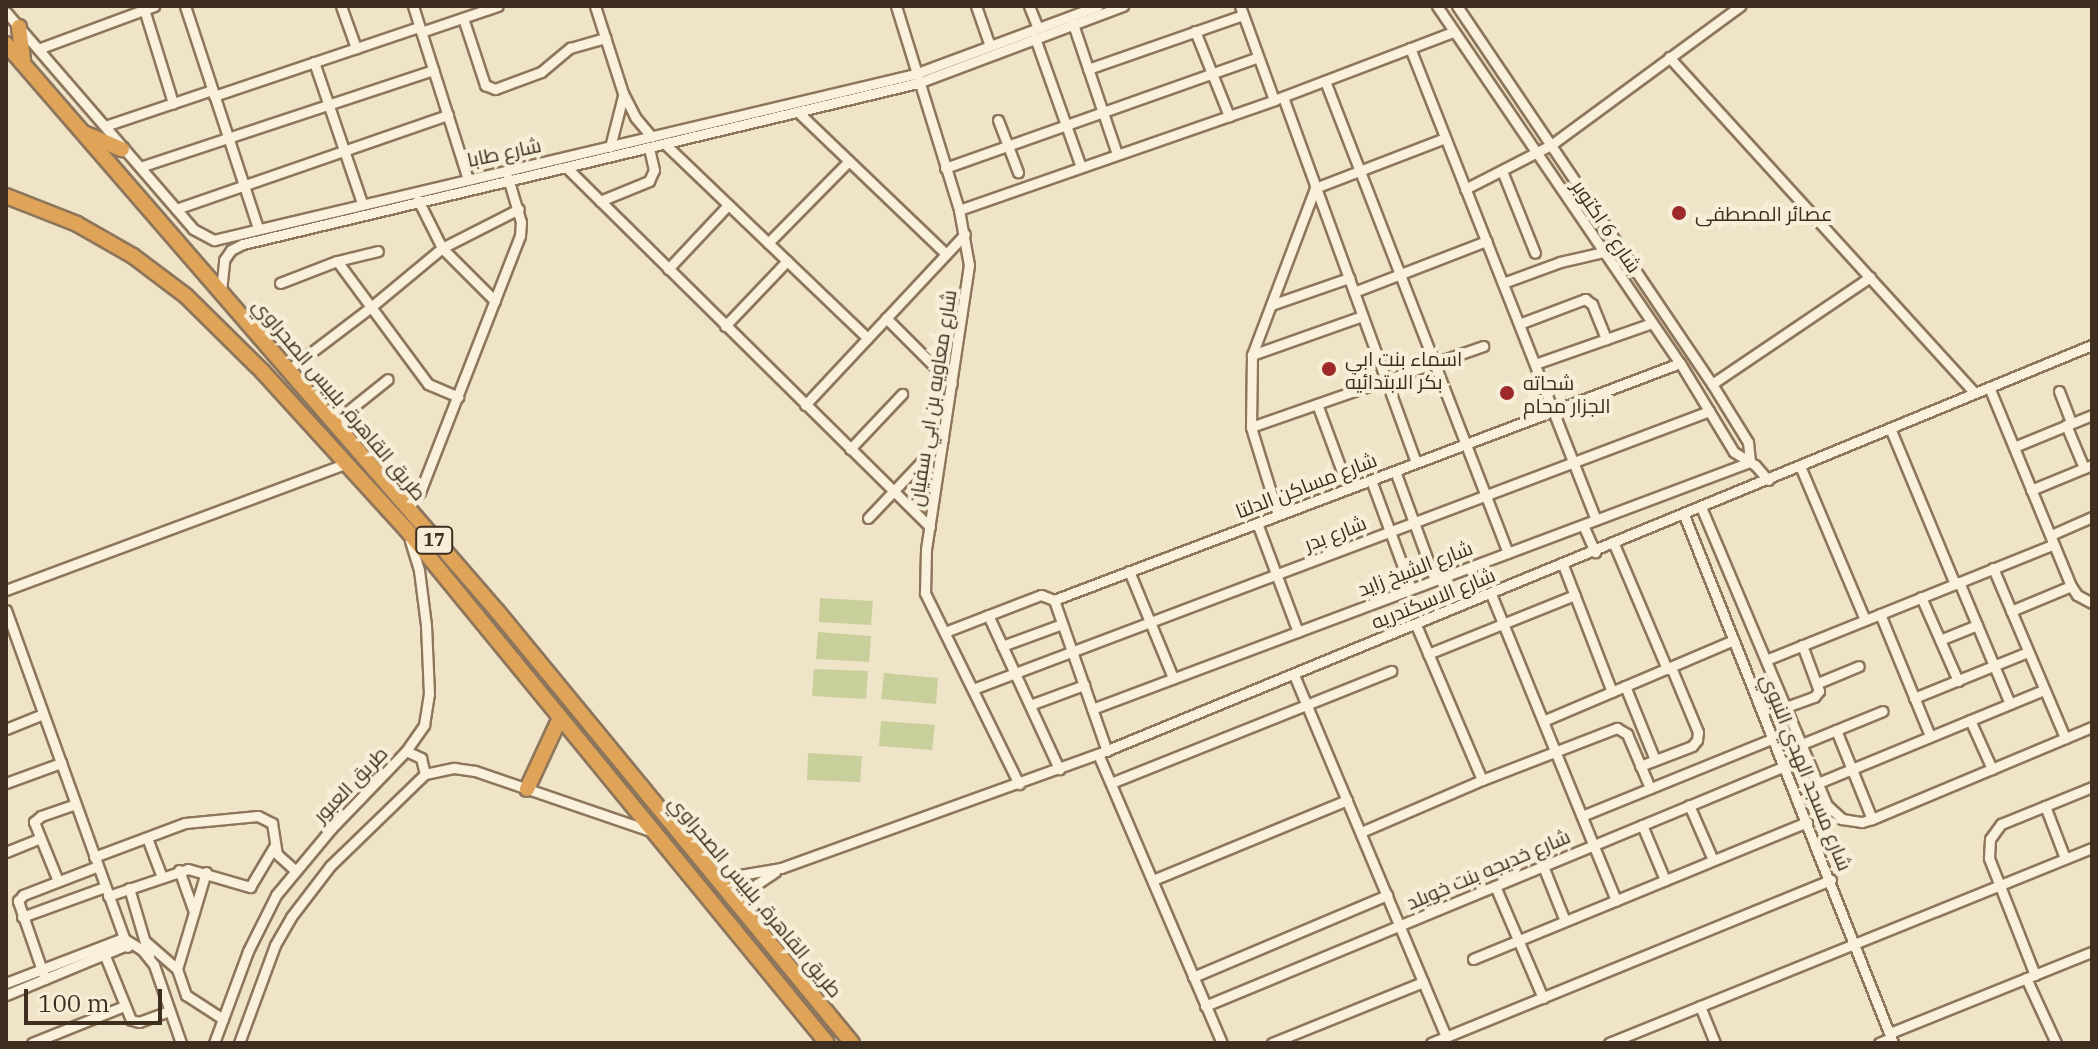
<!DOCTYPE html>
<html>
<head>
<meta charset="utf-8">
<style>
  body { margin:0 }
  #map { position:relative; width:2098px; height:1049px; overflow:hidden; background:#f0e4c8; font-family:"IBM Plex Serif",Cairo,serif }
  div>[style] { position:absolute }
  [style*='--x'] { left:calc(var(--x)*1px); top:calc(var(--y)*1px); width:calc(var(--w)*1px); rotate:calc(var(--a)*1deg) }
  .green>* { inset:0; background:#c9cf9b }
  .roads { filter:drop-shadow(2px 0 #8d765c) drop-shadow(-2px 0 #8d765c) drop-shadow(0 2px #8d765c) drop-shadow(0 -2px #8d765c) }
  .minor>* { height:9px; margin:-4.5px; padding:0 4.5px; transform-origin:4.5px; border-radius:4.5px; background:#faf1dc }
  .highway>* { height:14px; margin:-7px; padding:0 7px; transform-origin:7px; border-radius:7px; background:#e0a458 }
  .dots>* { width:22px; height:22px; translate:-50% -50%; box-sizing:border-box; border:4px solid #f7eed8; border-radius:50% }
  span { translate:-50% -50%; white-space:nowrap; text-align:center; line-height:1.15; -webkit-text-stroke:8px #f7eed8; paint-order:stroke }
  .shield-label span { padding:2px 6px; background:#f7eed8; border:2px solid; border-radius:6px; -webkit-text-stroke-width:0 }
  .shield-label { font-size:18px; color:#3d2e20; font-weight:700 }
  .street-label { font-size:20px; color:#3d2e20 }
  .poi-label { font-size:20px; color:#3d2e20 }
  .left { translate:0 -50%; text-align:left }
  .frame { position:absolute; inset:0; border:8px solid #3d2e20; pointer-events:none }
  .scale { position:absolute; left:24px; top:989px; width:138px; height:36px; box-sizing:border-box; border:4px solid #3d2e20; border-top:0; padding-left:10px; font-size:24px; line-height:28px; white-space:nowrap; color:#3d2e20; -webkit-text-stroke:6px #f7eed8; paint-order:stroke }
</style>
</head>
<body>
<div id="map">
  <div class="green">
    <i style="clip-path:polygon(820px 598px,873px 601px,871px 625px,819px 622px)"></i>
    <i style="clip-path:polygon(818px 632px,871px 636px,869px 662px,816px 659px)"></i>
    <i style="clip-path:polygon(814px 669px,868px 671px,866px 699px,812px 696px)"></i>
    <i style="clip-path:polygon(884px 673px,938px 678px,936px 704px,881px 699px)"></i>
    <i style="clip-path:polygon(881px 721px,935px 725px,932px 750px,879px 746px)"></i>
    <i style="clip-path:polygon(808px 753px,862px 756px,860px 782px,807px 780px)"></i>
  </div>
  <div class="roads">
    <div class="minor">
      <i style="--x:143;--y:6;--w:102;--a:72.8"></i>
      <i style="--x:185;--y:6;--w:234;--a:71.8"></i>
      <i style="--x:341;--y:6;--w:45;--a:70.3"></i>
      <i style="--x:413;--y:6;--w:182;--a:72.4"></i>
      <i style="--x:595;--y:6;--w:91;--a:72.2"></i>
      <i style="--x:623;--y:93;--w:27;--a:63"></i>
      <i style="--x:635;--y:117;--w:26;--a:50"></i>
      <i style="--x:896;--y:6;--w:214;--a:72.8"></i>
      <i style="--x:959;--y:210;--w:56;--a:79.7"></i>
      <i style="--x:969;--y:265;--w:288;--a:98.6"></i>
      <i style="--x:926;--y:550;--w:43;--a:91.3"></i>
      <i style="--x:925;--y:593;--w:213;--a:63.8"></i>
      <i style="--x:976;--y:6;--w:42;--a:70.7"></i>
      <i style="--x:1029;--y:6;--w:24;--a:68"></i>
      <i style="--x:1240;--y:6;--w:100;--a:70.1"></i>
      <i style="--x:1437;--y:6;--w:432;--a:55.8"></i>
      <i style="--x:1680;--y:363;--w:104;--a:58.8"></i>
      <i style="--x:1734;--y:452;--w:25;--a:32"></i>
      <i style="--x:1755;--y:465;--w:20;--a:49"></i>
      <i style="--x:1457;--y:6;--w:456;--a:56"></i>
      <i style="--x:1712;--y:384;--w:68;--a:58.2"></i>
      <i style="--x:1748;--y:442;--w:20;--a:84"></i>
      <i style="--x:6;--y:12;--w:286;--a:49.2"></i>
      <i style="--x:193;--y:229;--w:24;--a:28"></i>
      <i style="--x:214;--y:240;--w:720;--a:-13.32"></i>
      <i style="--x:915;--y:74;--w:195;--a:-20.4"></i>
      <i style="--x:463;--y:18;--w:71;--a:71.8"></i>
      <i style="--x:485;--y:85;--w:11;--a:22"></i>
      <i style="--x:495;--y:89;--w:49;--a:-20.3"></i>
      <i style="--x:541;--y:72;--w:38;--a:-40"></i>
      <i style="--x:570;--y:48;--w:37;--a:-16"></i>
      <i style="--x:1073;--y:24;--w:137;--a:71.3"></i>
      <i style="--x:1195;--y:31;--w:92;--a:68.2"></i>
      <i style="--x:421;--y:32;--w:81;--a:-18.7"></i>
      <i style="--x:1035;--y:38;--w:137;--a:70.4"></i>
      <i style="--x:1410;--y:48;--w:507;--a:68.49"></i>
      <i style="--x:38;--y:49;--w:124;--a:-20.3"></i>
      <i style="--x:1669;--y:57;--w:454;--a:47.7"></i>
      <i style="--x:314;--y:62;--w:149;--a:71.2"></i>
      <i style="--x:1088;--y:69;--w:164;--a:-19.2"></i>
      <i style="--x:1325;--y:81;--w:506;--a:68.81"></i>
      <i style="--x:214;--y:96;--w:216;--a:-18.6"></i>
      <i style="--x:1283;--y:97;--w:389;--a:70"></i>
      <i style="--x:800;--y:114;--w:202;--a:43.8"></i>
      <i style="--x:998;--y:120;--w:56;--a:69"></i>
      <i style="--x:105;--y:126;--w:113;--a:-18.6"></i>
      <i style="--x:666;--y:145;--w:279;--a:43.8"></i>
      <i style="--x:610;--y:147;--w:53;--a:-75.7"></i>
      <i style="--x:140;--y:167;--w:309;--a:-18.3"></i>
      <i style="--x:945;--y:168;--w:332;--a:-19.5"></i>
      <i style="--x:568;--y:169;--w:509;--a:44.68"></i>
      <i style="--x:1502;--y:171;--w:88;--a:68.1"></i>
      <i style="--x:1465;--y:189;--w:97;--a:-27.1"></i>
      <i style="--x:1551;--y:145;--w:235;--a:-36.3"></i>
      <i style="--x:418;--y:200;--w:54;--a:63.4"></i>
      <i style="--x:442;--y:248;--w:75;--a:45"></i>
      <i style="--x:600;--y:201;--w:53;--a:-22.2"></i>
      <i style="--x:649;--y:181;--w:12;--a:-66"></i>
      <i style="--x:654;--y:170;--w:22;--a:-103"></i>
      <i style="--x:176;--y:209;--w:288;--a:-19.1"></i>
      <i style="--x:959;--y:210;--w:334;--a:-19.2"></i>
      <i style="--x:1274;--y:100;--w:191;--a:-20.8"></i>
      <i style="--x:768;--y:243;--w:115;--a:-45.4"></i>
      <i style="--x:337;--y:261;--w:153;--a:53.5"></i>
      <i style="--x:428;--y:384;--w:33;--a:23"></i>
      <i style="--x:668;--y:269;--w:88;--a:-46.8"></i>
      <i style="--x:280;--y:283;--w:61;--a:-21.1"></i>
      <i style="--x:337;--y:261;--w:42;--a:-13.7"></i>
      <i style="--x:1503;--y:283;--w:61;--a:-20.2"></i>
      <i style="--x:1560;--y:262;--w:44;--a:-13.1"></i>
      <i style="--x:221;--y:291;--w:31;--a:-84"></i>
      <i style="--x:224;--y:260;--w:12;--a:-55"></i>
      <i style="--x:231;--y:250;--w:13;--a:-27"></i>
      <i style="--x:243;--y:244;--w:694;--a:-13.42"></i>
      <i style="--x:918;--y:83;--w:219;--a:-20.6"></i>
      <i style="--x:1354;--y:292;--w:142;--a:-21.1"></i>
      <i style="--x:1271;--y:305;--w:83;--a:-19.1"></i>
      <i style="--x:886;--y:318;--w:93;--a:45"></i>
      <i style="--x:1519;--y:324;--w:71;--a:-20.7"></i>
      <i style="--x:1585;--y:299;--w:9;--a:36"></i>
      <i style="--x:1592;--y:304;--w:38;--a:68"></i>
      <i style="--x:725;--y:326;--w:90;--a:-46.4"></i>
      <i style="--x:1252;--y:355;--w:117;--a:-19.5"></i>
      <i style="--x:1535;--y:364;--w:124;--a:-19.3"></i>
      <i style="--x:288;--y:370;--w:104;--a:-37.2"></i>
      <i style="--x:371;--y:307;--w:92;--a:-39.7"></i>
      <i style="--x:442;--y:248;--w:86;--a:-26.9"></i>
      <i style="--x:1712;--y:384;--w:191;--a:-34.1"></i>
      <i style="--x:1989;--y:387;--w:215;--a:67.6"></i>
      <i style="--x:2071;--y:586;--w:11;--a:56"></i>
      <i style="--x:2077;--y:595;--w:17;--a:28"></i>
      <i style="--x:2059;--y:391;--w:34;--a:69"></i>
      <i style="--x:1317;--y:404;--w:90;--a:69.7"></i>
      <i style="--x:805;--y:405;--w:234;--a:-46.9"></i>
      <i style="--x:333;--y:423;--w:70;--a:-38.7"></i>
      <i style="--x:2066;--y:425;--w:47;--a:67.3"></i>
      <i style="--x:1251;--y:427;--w:246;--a:-19.2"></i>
      <i style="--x:1890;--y:428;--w:169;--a:67.4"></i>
      <i style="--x:2014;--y:447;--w:84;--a:-22.3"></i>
      <i style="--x:850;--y:449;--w:76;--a:-46.6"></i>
      <i style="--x:1800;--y:466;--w:167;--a:67.1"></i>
      <i style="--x:1395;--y:471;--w:116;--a:69.8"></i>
      <i style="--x:1371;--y:480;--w:116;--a:69.8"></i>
      <i style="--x:2031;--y:490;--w:66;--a:-22.3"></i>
      <i style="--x:404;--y:506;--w:21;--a:-41"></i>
      <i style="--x:420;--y:492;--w:275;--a:-68.7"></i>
      <i style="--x:520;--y:236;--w:14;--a:-86"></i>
      <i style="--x:521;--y:222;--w:46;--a:-106.5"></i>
      <i style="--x:1701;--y:507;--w:324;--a:67.1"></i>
      <i style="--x:1827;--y:805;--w:21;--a:43"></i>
      <i style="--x:1842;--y:819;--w:20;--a:9"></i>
      <i style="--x:1862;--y:822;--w:10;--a:-17"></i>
      <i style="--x:1872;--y:819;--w:238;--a:-22.7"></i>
      <i style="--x:1278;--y:515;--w:92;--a:-107.1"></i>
      <i style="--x:1251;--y:427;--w:72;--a:-89.2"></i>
      <i style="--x:1252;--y:355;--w:178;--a:-69.3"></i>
      <i style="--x:1315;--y:188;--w:139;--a:-21"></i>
      <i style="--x:1684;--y:515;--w:568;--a:68.4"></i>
      <i style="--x:868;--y:518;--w:109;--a:-46.5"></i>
      <i style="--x:1257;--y:523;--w:116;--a:69.4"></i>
      <i style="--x:1583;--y:525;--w:30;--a:66"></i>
      <i style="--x:2051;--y:535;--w:45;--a:-23.7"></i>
      <i style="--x:1614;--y:544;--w:136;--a:67"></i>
      <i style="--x:1563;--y:565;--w:136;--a:68.9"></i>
      <i style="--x:1993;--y:568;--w:185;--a:67"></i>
      <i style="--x:1129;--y:571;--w:116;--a:67.6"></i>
      <i style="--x:1959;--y:582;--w:132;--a:67.3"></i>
      <i style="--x:6;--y:590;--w:364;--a:-20.4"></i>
      <i style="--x:1491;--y:594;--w:331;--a:67.8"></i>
      <i style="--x:1921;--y:597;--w:92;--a:66.2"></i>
      <i style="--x:1054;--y:600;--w:160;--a:70.7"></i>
      <i style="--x:6;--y:610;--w:358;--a:70.2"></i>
      <i style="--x:2011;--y:611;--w:65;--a:-22.6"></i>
      <i style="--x:1880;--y:614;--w:132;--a:67.7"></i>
      <i style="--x:988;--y:615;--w:170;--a:65.2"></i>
      <i style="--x:1416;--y:625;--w:168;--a:66.9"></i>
      <i style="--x:945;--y:632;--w:103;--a:-21.1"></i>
      <i style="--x:1041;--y:595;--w:14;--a:21"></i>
      <i style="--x:1054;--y:600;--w:669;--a:-20.74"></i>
      <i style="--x:1940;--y:640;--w:40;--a:-22"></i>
      <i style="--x:1002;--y:646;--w:64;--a:-20.1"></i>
      <i style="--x:1428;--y:654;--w:158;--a:-21.9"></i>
      <i style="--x:1766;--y:660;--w:310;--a:-21.9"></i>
      <i style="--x:1294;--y:675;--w:393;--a:67.2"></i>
      <i style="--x:1818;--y:683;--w:44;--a:-22.5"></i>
      <i style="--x:1625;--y:686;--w:80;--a:67.9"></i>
      <i style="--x:973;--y:689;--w:787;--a:-20.69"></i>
      <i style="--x:1914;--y:698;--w:123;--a:-22"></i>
      <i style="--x:1030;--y:705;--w:58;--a:-20.3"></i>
      <i style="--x:1786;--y:707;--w:30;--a:-20"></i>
      <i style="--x:1814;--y:697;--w:8;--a:-50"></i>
      <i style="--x:1819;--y:691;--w:49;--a:-110.3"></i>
      <i style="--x:1092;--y:709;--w:703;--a:-20.58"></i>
      <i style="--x:1970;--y:720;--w:54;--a:65.8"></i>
      <i style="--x:1543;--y:721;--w:207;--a:-23"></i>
      <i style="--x:6;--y:729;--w:40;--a:-22"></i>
      <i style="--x:1836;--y:730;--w:96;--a:68"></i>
      <i style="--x:1802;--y:744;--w:87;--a:-22.2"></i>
      <i style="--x:406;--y:751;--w:17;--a:25"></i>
      <i style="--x:421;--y:758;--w:16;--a:76"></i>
      <i style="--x:1098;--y:754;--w:314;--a:66.8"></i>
      <i style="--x:1640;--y:766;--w:56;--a:-21"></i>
      <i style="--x:1692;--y:746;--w:8;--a:-50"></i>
      <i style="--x:1697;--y:740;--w:8;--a:-83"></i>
      <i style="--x:1698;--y:732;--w:70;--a:-112.6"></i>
      <i style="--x:6;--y:783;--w:59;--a:-20"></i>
      <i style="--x:1111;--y:783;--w:302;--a:-21.8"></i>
      <i style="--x:1818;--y:783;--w:244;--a:-22.4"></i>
      <i style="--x:1689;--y:805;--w:60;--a:66.4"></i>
      <i style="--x:2045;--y:806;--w:56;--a:69"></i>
      <i style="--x:1582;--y:816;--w:207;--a:-22.1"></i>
      <i style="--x:1642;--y:825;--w:60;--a:67.3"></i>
      <i style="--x:1361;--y:832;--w:132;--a:-23.3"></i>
      <i style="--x:1482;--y:780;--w:145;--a:-21.1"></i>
      <i style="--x:1617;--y:728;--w:12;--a:31"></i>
      <i style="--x:1627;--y:734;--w:59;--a:66.9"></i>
      <i style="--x:147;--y:838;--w:40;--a:69"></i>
      <i style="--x:6;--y:852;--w:35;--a:-22"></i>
      <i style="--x:94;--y:857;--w:97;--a:-20.5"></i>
      <i style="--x:185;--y:823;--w:73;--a:-5.5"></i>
      <i style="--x:258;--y:816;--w:16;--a:27"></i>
      <i style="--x:272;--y:823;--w:31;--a:81"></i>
      <i style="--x:277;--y:854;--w:24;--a:42"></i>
      <i style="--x:1543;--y:866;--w:59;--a:68.2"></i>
      <i style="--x:179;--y:870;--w:45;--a:70.3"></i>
      <i style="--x:206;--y:872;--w:101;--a:106.6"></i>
      <i style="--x:177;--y:969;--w:28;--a:71"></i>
      <i style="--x:186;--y:995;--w:44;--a:33"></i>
      <i style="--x:713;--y:876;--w:21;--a:0"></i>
      <i style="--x:734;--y:876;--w:48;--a:-9.7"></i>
      <i style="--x:781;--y:868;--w:337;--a:-19.8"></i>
      <i style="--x:1098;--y:754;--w:1075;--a:-22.37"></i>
      <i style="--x:1153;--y:880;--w:210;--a:-22.4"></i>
      <i style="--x:58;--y:881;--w:64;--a:-112.1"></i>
      <i style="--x:34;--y:822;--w:9;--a:-41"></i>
      <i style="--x:41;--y:816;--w:36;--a:-19"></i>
      <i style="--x:1495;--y:886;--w:122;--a:66.8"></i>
      <i style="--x:129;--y:888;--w:71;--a:73.6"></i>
      <i style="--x:108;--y:896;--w:84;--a:-18.6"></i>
      <i style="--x:188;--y:869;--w:65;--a:16.2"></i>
      <i style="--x:250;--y:887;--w:49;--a:-59.2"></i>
      <i style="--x:739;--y:908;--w:30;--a:-53"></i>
      <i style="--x:757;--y:884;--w:22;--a:-34"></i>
      <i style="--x:22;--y:917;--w:88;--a:-19.9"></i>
      <i style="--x:146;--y:942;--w:41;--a:41.1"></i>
      <i style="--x:105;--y:956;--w:69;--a:67.9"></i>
      <i style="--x:131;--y:1020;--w:8;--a:14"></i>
      <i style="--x:139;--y:1022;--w:32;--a:-20"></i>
      <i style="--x:1473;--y:959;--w:361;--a:-22.3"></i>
      <i style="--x:2035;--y:975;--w:126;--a:-111.5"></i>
      <i style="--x:1989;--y:858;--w:19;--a:-87"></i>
      <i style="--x:1990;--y:839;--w:19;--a:-54"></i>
      <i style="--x:2001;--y:824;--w:98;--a:-22.1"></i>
      <i style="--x:1193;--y:977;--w:211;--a:-22.9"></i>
      <i style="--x:2026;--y:978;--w:72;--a:65.2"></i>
      <i style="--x:45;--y:979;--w:83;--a:-109.1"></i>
      <i style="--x:18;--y:901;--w:8;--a:-50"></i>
      <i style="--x:23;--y:895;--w:80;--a:-21.1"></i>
      <i style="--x:6;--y:983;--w:125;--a:-21"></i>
      <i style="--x:123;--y:938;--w:22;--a:32"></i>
      <i style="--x:142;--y:950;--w:19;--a:51"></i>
      <i style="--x:154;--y:965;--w:83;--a:70.9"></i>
      <i style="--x:6;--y:995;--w:133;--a:-22.5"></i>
      <i style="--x:1205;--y:1006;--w:628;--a:-22.48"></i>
      <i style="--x:1700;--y:1006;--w:40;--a:68"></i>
      <i style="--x:1890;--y:1033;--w:218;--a:-21.9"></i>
      <i style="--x:32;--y:1043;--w:99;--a:-21.9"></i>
      <i style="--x:214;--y:1043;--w:98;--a:-69.7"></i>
      <i style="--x:248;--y:951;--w:63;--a:-63.4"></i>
      <i style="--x:276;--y:895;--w:86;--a:-50.2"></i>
      <i style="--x:331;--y:829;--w:108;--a:-46.1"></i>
      <i style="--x:406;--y:751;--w:32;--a:-55"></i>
      <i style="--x:424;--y:725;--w:31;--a:-81"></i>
      <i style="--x:429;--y:694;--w:69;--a:-92.5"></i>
      <i style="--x:426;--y:625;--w:55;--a:-97.3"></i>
      <i style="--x:419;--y:570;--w:31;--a:-107"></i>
      <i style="--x:239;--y:1043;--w:104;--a:-69.8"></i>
      <i style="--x:275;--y:945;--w:32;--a:-60"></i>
      <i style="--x:291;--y:917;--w:64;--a:-52.6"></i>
      <i style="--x:330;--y:866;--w:132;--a:-44.1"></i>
      <i style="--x:425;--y:774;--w:30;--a:-12"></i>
      <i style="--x:454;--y:768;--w:21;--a:8"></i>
      <i style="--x:475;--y:771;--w:188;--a:18.9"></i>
      <i style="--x:1272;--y:1043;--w:163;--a:-22"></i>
      <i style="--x:1431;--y:1043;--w:432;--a:-22.2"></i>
      <i style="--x:1609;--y:1043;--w:521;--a:-21.99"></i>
      <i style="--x:1879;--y:1043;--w:13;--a:-23"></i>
    </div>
    <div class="highway">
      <i style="--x:19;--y:27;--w:35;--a:83"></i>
      <i style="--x:6;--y:44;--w:750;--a:49.11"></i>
      <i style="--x:497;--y:611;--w:559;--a:50.59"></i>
      <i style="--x:86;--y:134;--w:39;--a:23"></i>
      <i style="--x:6;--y:196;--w:76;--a:21.5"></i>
      <i style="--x:77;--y:224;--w:64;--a:29.7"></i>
      <i style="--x:133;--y:256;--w:66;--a:37"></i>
      <i style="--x:186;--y:296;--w:108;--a:44.6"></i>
      <i style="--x:263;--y:372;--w:212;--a:47.7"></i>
      <i style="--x:406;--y:529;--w:664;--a:50.68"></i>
      <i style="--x:527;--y:789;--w:78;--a:-65.1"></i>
    </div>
  </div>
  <div class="dots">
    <i style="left:1679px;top:213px;background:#9e2a2b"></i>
    <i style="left:1329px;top:369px;background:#9e2a2b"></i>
    <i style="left:1507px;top:393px;background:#9e2a2b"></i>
  </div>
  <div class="shield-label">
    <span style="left:434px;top:540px">17</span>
  </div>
  <div class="street-label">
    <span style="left:504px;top:152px;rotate:-12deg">شارع طابا</span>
    <span style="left:1607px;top:226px;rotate:56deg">شارع 6 اكتوبر</span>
    <span style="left:932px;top:398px;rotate:-81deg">شارع معاويه بن ابي سفيان</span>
    <span style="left:340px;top:399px;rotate:50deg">طريق القاهرة, بلبيس الصحراوي</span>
    <span style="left:1306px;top:485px;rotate:-21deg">شارع مساكن الدلتا</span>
    <span style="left:1335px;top:533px;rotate:-21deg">شارع بدر</span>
    <span style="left:1415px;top:568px;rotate:-21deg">شارع الشيخ زايد</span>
    <span style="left:1433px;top:598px;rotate:-22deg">شارع الاسكندريه</span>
    <span style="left:1807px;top:772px;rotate:68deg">شارع مسجد الهدي النبوي</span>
    <span style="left:350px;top:784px;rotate:-46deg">طريق العبور</span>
    <span style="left:1488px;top:869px;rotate:-23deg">شارع خديجه بنت خويلد</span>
    <span style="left:756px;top:896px;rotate:50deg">طريق القاهرة, بلبيس الصحراوي</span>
  </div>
  <div class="poi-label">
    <span class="left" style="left:1695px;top:213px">عصائر المصطفى</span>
    <span class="left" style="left:1345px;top:370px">اسماء بنت ابي<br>بكر الابتدائيه</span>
    <span class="left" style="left:1523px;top:394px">شحاته<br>الجزار محام</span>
  </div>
  <div class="frame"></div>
  <div class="scale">100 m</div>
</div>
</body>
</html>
